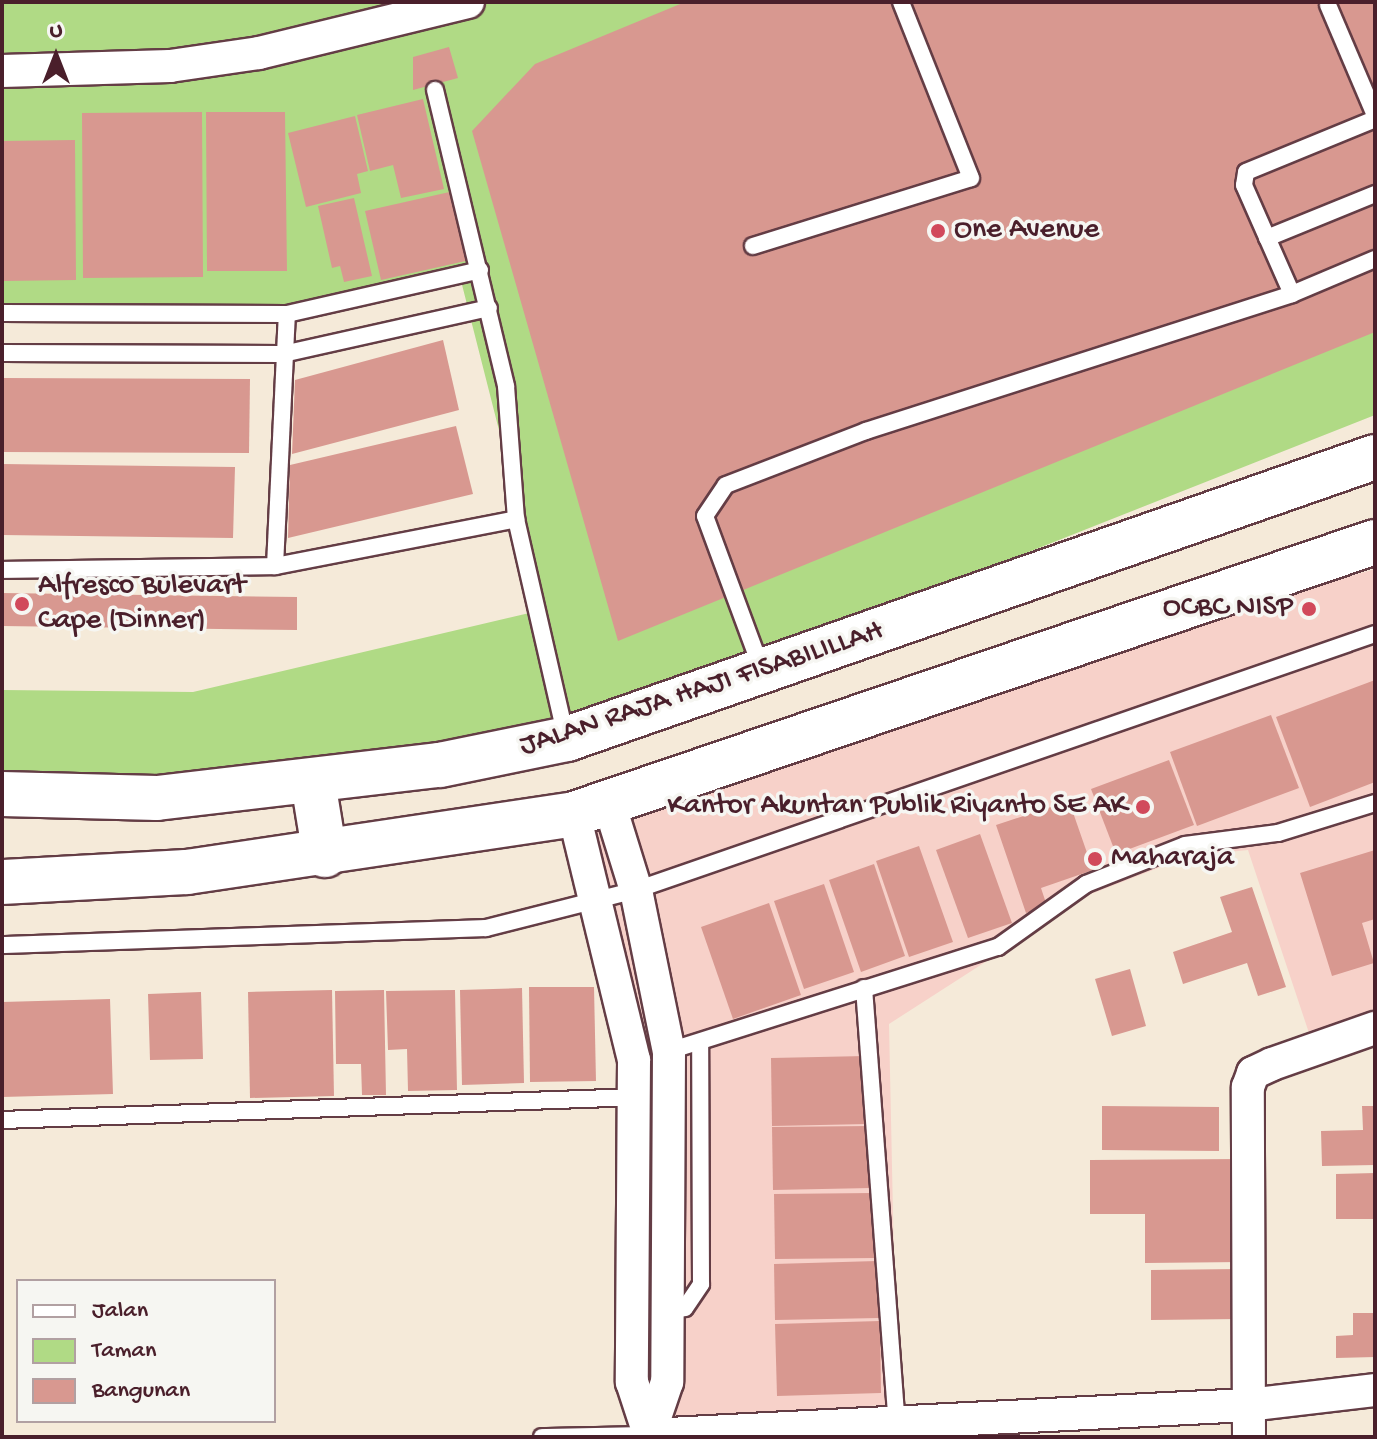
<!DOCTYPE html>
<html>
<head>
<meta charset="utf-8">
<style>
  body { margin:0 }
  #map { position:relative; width:1377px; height:1439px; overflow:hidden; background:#f5ead9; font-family:"Gochi Hand",sans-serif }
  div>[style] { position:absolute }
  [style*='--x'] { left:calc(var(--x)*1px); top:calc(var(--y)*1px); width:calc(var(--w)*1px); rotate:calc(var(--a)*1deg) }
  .built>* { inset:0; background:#f7d1c9 }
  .green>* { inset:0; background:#b0da85 }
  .building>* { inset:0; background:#d89890 }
  .roads { filter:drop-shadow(2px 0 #643d45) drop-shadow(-2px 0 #643d45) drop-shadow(0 2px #643d45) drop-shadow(0 -2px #643d45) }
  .lane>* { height:16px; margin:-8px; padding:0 8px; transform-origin:8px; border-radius:8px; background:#fff }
  .street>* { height:32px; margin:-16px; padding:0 16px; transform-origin:16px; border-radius:16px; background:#fff }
  .primary>* { height:44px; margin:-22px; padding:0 22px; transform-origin:22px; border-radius:22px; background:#fff }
  .dots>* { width:22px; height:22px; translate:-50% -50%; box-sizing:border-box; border:4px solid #f6f6f2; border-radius:50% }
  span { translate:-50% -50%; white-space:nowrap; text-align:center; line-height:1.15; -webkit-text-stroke:7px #f6f6f2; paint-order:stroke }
  .poi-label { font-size:30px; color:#4a1f2b }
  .left { translate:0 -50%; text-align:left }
  .right { translate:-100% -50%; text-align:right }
  .street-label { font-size:30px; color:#4a1f2b }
  .frame { position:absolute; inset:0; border:4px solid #4a1f2b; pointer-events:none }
  .legend { position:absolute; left:16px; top:1279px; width:260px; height:144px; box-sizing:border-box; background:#f6f6f2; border:2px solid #b1a0a2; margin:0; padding:10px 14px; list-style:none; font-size:24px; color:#4a1f2b }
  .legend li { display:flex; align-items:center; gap:16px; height:40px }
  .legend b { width:40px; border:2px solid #b1a0a2 }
  .north { position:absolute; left:16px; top:16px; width:80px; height:80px; -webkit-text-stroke:6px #f6f6f2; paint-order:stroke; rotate:0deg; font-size:22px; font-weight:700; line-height:32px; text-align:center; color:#4a1f2b }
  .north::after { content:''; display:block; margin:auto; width:28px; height:36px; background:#4a1f2b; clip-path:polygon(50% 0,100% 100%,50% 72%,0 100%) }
</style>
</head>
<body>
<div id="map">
  <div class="built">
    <i style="clip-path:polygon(1375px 569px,1375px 1022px,1312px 1042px,1248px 850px,1189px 856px,1091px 894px,889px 1024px,897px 1404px,631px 1422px,622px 1040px,579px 808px,973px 683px)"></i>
  </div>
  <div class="green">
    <i style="clip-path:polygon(2px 2px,1375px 2px,1375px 415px,576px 731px,2px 804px,2px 690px,193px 692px,542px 610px,560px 670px,458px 269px,289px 308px,2px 308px)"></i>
  </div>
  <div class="building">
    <i style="clip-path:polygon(685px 2px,1375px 2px,1375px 332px,618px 641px,472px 131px,535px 64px)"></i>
    <i style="clip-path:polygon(449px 47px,458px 78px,413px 90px,413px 57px)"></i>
    <i style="clip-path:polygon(423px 99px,444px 189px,401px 198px,393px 165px,370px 171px,357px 115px)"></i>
    <i style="clip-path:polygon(202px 112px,203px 277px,83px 278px,82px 113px)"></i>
    <i style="clip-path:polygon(206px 112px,285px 112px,287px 271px,207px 271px)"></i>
    <i style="clip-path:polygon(355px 116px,368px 171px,357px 174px,361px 193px,306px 207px,288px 133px)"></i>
    <i style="clip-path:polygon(75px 140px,76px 280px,2px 281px,2px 141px)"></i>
    <i style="clip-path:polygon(454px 191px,470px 260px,381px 280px,365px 211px)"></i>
    <i style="clip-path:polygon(354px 198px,372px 276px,344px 282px,340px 266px,332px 268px,318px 206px)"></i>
    <i style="clip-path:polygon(443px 340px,459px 410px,292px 454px,295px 380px)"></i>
    <i style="clip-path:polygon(4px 378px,250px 379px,249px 453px,3px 452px)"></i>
    <i style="clip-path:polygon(456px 426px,473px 494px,288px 538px,290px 465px)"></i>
    <i style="clip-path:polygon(2px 464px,235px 467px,233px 538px,2px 535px)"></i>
    <i style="clip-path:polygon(2px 593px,297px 597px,297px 630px,2px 626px)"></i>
    <i style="clip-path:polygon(1375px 680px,1375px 782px,1310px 807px,1276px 717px)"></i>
    <i style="clip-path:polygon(1271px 715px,1299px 788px,1197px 826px,1170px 752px)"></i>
    <i style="clip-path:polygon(1169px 760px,1194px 825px,1116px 854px,1091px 789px)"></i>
    <i style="clip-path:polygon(1069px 801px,1093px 870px,1041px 888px,1047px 906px,1026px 913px,996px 825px)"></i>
    <i style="clip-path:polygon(980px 834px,1012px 923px,968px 938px,936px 850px)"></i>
    <i style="clip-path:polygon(919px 846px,953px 942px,909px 957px,876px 861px)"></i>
    <i style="clip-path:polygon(1375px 850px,1375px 919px,1362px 923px,1374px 963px,1332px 976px,1300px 873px)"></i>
    <i style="clip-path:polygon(874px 864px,905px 956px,861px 972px,829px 880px)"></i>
    <i style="clip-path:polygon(824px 884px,854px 972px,804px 989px,774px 901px)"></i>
    <i style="clip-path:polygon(1252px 887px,1286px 987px,1258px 996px,1247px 963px,1183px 984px,1173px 952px,1232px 932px,1220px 897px)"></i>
    <i style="clip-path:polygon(769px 903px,801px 995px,733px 1019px,701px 927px)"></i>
    <i style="clip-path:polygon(1130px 969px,1146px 1026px,1112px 1036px,1095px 979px)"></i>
    <i style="clip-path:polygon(529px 987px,594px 987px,596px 1081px,530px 1082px)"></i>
    <i style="clip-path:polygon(522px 988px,524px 1083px,462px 1085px,460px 990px)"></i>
    <i style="clip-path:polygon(332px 990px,334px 1096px,250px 1098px,248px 992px)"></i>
    <i style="clip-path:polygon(384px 990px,386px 1095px,362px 1095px,361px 1064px,336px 1064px,335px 991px)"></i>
    <i style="clip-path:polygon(455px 990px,457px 1090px,408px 1091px,407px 1049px,388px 1050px,386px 991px)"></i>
    <i style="clip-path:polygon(201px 992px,203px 1059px,150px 1060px,148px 994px)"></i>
    <i style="clip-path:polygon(110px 999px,113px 1094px,2px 1097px,2px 1002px)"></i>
    <i style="clip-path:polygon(866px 1056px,868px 1124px,772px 1126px,771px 1058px)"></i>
    <i style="clip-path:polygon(1102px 1106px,1219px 1107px,1219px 1151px,1102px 1150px)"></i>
    <i style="clip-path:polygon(1362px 1106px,1375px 1106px,1375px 1165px,1322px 1166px,1321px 1131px,1363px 1130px)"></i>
    <i style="clip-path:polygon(870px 1126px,871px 1188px,773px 1190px,772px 1127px)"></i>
    <i style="clip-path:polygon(1242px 1159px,1242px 1262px,1145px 1263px,1145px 1214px,1090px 1214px,1090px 1160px)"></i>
    <i style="clip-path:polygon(1375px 1173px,1375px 1219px,1336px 1219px,1336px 1174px)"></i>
    <i style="clip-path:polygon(873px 1193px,875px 1258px,775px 1259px,774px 1194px)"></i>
    <i style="clip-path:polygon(877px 1261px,879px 1318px,775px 1320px,774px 1264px)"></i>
    <i style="clip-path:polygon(1239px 1269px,1240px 1319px,1151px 1320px,1151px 1270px)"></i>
    <i style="clip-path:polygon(1353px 1313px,1375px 1313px,1375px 1357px,1336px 1358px,1336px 1336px,1353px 1335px)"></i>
    <i style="clip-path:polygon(880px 1321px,881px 1393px,777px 1396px,775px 1324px)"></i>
  </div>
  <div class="roads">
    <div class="lane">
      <i style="--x:1328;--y:5;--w:120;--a:66.9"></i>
      <i style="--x:435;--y:90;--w:304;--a:76.5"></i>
      <i style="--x:506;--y:386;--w:133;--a:85.7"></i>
      <i style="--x:516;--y:519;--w:224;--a:77.1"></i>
      <i style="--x:1267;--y:238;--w:117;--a:-22.2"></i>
      <i style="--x:753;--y:246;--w:228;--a:-17.3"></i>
      <i style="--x:971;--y:178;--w:189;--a:-111.7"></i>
      <i style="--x:1292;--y:294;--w:119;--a:-113.8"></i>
      <i style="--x:1244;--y:185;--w:13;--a:-81"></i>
      <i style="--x:1246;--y:172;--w:139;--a:-22.3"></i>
      <i style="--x:2;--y:313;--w:285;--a:0.2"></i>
      <i style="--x:287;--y:314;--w:198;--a:-12.8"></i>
      <i style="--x:2;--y:353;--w:281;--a:0.2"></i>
      <i style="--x:283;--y:354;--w:211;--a:-12.6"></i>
      <i style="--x:275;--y:566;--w:252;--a:-87.3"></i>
      <i style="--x:2;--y:570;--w:273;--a:-0.8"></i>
      <i style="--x:275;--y:566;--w:246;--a:-11"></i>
      <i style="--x:762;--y:670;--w:164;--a:-110.3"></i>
      <i style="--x:705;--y:516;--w:37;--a:-56"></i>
      <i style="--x:726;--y:485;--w:150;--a:-21.1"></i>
      <i style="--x:866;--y:431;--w:447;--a:-17.8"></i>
      <i style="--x:1292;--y:294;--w:90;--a:-22.9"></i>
      <i style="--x:2;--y:945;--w:484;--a:-2"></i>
      <i style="--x:486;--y:928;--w:155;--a:-14.2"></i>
      <i style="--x:636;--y:890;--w:782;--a:-19.11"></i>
      <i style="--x:864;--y:988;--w:435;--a:85.7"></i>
      <i style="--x:666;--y:1052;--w:348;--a:-17.6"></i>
      <i style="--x:998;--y:947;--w:108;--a:-35.6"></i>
      <i style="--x:1086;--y:884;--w:106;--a:-21.5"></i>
      <i style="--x:1185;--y:845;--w:94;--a:-7.4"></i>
      <i style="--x:1278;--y:833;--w:102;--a:-17.2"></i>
      <i style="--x:2;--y:1120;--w:635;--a:-2.07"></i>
      <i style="--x:666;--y:1311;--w:19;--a:-9"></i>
      <i style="--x:685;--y:1308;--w:29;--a:-56"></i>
      <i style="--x:701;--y:1284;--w:240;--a:-90.2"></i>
      <i style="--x:542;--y:1437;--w:107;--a:-1.1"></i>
    </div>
    <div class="street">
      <i style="--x:2;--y:71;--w:168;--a:-1.7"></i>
      <i style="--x:170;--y:66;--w:90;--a:-8.3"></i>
      <i style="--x:259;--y:53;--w:215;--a:-13.7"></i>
      <i style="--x:609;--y:803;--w:91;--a:72.8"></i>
      <i style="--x:636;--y:890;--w:165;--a:78.5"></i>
      <i style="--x:669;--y:1052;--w:330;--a:90.3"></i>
      <i style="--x:667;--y:1382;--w:56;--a:108.8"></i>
      <i style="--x:574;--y:814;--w:253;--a:76.3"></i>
      <i style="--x:634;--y:1060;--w:322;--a:90.4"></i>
      <i style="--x:632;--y:1382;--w:58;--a:71.9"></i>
      <i style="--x:649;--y:1435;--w:600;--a:-2.87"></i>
      <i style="--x:1248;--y:1405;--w:128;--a:-6.7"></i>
      <i style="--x:1249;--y:1437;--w:350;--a:-90.2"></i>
      <i style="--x:1248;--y:1087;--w:15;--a:-70"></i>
      <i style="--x:1253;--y:1073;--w:21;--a:-25"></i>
      <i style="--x:1272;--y:1064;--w:109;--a:-19.3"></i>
    </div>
    <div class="primary">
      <i style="--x:313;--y:782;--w:74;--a:80.7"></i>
      <i style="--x:2;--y:794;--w:155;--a:1.5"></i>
      <i style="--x:157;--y:798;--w:285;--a:-6.7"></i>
      <i style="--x:440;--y:765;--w:130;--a:-11.6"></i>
      <i style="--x:567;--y:739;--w:856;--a:-19.24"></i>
      <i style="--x:2;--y:882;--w:185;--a:-3.1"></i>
      <i style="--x:187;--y:872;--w:391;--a:-8.5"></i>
      <i style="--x:574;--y:814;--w:846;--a:-18.76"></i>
    </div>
  </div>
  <div class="dots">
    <i style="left:938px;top:231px;background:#d1495b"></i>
    <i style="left:22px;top:604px;background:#d1495b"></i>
    <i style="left:1309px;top:609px;background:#d1495b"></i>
    <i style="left:1143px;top:807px;background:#d1495b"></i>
    <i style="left:1095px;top:859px;background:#d1495b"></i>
  </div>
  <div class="poi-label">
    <span class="left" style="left:954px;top:231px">One Avenue</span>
    <span class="left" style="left:38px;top:604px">Alfresco Bulevart<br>Cape (Dinner)</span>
    <span class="right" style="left:1293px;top:609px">OCBC NISP</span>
    <span class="right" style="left:1127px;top:807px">Kantor Akuntan Publik Riyanto SE AK</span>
    <span class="left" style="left:1111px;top:859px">Maharaja</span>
  </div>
  <div class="street-label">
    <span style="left:702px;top:690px;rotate:-18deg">JALAN RAJA HAJI FISABILILLAH</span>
  </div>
  <div class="frame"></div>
  <ul class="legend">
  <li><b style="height:10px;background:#fff"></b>Jalan</li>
  <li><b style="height:22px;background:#b0da85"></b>Taman</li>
  <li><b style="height:22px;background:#d89890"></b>Bangunan</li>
  </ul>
  <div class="north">U</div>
</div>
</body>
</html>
